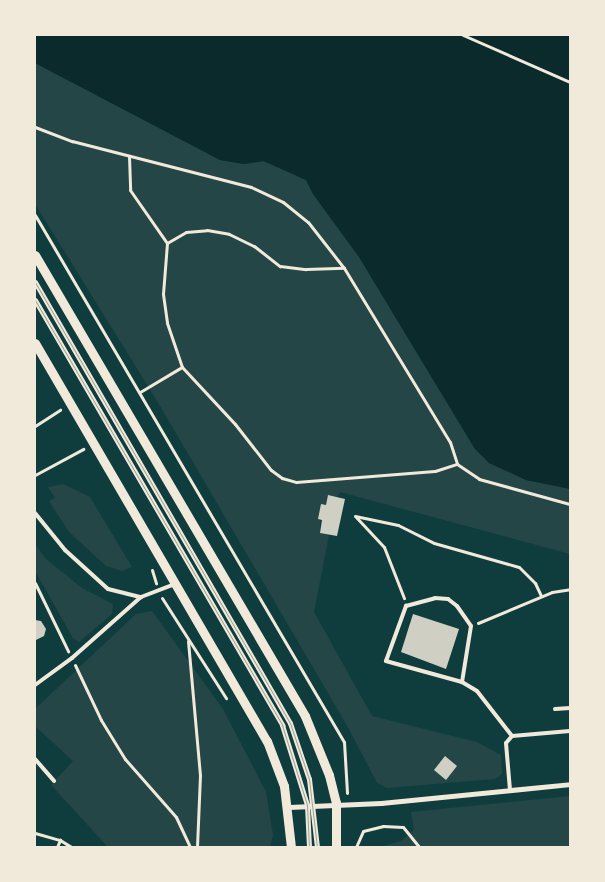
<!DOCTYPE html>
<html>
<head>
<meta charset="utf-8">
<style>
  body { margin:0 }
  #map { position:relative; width:605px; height:882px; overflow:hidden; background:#0f3d3e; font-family:"DM Sans",sans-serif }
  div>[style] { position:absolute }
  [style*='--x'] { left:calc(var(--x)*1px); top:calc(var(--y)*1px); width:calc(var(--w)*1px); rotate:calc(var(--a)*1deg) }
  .green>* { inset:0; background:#244646 }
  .water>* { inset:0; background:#0a2a2b }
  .building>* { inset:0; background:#cfcfc3 }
  .path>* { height:3px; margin:-1.5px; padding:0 1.5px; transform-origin:1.5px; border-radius:1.5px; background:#f1e9da }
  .service>* { height:4px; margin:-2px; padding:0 2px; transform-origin:2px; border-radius:2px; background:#f1e9da }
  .minor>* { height:5px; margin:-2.5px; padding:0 2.5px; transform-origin:2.5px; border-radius:2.5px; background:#f1e9da }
  .tertiary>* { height:9px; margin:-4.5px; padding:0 4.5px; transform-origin:4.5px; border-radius:4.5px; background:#f1e9da }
  .tram>* { height:1px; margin:-0.5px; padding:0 0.5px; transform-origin:0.5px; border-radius:0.5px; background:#97a49c }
  span { translate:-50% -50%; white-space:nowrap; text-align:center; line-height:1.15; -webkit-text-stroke:4px #f1e9da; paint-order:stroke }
  .frame { position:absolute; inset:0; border:36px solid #f1e9da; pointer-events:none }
</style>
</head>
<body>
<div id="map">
  <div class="green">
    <i style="clip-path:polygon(35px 63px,220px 160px,244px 164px,263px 161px,306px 180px,313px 194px,359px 257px,475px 449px,526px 480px,570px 487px,570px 554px,340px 492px,337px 497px,328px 496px,326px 505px,321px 504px,320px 532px,329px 535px,314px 612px,372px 716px,477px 742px,501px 755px,502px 774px,495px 779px,387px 788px,377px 783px,349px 729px,159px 404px,35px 204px)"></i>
    <i style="clip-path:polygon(63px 484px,90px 497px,132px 567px,122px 571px,106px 566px,69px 532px,49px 501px,55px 498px,48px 487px)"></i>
    <i style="clip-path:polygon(35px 544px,46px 559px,82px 588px,113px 604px,112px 614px,79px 642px,73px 638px,35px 571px)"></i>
    <i style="clip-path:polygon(152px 611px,223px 709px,266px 792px,273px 835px,270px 847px,108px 847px,51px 785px,73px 761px,35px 726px,35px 709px,136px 614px)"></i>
    <i style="clip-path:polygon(570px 796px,570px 847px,380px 847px,401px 841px,414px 830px,411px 812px)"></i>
  </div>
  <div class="water">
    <i style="clip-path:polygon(35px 35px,570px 35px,570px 489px,526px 480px,489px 463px,475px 449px,359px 257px,313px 194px,306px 180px,264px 161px,244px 164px,220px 160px,35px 63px)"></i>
  </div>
  <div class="building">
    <i style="clip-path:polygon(328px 495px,345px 499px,337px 536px,320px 533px,322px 520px,318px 519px,321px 504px,326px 505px)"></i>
    <i style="clip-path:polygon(413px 614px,459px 629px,446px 669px,401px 652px)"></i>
    <i style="clip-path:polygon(35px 620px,41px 621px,46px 629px,44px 636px,36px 640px)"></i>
    <i style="clip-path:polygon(445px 756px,457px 766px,446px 780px,434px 770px)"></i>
  </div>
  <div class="path">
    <i style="--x:463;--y:35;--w:117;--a:23.7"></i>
    <i style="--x:35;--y:127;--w:40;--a:21"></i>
    <i style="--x:72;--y:141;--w:185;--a:14.4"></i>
    <i style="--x:251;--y:187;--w:35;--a:25"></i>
    <i style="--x:283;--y:202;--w:32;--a:39"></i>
    <i style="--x:308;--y:222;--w:58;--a:52"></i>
    <i style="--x:344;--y:268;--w:204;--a:58.7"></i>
    <i style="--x:450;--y:442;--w:23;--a:72"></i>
    <i style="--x:457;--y:464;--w:27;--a:34"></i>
    <i style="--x:479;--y:479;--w:94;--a:15.4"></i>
    <i style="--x:129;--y:156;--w:34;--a:88"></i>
    <i style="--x:130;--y:190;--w:65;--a:55.1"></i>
    <i style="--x:167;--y:243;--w:22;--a:-30"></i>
    <i style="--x:186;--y:232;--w:21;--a:-5"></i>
    <i style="--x:207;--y:230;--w:22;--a:10"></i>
    <i style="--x:229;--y:234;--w:28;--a:26"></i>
    <i style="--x:254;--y:246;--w:33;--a:38"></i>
    <i style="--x:280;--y:266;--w:26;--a:7"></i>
    <i style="--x:306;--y:269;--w:38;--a:-2"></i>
    <i style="--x:35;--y:215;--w:611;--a:59.62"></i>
    <i style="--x:344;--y:742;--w:51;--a:86.6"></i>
    <i style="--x:167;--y:243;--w:51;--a:94.5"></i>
    <i style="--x:163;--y:294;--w:29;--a:82"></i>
    <i style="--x:167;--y:323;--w:46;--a:71.2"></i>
    <i style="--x:182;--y:367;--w:78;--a:47.1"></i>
    <i style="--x:235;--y:424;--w:58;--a:52"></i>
    <i style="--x:271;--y:470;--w:14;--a:36"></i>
    <i style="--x:282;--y:478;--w:15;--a:16"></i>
    <i style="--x:296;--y:482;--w:139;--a:-4.5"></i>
    <i style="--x:435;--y:471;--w:23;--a:-18"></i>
    <i style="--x:140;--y:392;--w:49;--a:-30.8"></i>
    <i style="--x:35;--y:426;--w:30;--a:-33"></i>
    <i style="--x:35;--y:475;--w:55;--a:-28.4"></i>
    <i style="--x:355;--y:516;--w:44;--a:11.8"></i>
    <i style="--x:398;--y:525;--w:40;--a:26.6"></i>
    <i style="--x:434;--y:543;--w:88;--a:15.8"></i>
    <i style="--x:519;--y:567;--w:23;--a:45"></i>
    <i style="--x:535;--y:583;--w:14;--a:65"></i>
    <i style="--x:356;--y:517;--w:41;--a:47"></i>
    <i style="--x:384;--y:547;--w:55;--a:68.6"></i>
    <i style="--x:152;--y:570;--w:14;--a:73"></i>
    <i style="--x:35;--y:583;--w:76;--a:64.1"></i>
    <i style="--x:162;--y:598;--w:119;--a:57.4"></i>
    <i style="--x:478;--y:623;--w:80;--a:-22.7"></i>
    <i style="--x:552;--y:592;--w:18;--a:-9"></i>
    <i style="--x:188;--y:641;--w:135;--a:84.9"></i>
    <i style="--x:200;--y:775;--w:72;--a:92.4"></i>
    <i style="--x:75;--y:665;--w:61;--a:64.7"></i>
    <i style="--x:101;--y:720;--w:46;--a:58.4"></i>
    <i style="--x:125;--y:759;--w:77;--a:48.7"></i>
    <i style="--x:176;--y:817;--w:33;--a:65"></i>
    <i style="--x:35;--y:833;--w:26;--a:16"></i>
    <i style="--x:60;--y:840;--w:13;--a:32"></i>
    <i style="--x:57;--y:847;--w:8;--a:-67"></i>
    <i style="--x:356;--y:847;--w:17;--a:-66"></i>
    <i style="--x:363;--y:831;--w:21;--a:-14"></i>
    <i style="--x:383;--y:826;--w:20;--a:3"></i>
    <i style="--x:403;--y:827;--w:26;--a:51"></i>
  </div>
  <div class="service">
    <i style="--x:35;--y:513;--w:48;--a:51"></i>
    <i style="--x:65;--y:550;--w:58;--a:42.2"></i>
    <i style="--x:108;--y:589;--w:34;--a:14"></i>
    <i style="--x:462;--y:682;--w:79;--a:-164.6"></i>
    <i style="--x:386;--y:661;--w:59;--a:-70"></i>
    <i style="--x:406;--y:606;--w:30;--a:-15"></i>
    <i style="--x:435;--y:598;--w:13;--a:4"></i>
    <i style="--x:448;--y:599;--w:11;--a:38"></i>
    <i style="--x:457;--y:606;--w:24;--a:55"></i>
    <i style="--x:471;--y:626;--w:57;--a:99.1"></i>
    <i style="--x:462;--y:682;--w:17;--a:31"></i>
    <i style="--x:477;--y:691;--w:57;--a:52.1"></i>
    <i style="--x:35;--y:685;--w:46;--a:-36.1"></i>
    <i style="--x:72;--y:658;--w:92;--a:-41.5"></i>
    <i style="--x:141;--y:597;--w:36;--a:-21"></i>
    <i style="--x:555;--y:709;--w:15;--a:-4"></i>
    <i style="--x:35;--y:759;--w:29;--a:49"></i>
    <i style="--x:510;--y:790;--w:47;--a:-94.9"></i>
    <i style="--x:506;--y:743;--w:9;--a:-49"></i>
    <i style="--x:512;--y:736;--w:58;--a:-4.9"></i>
  </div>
  <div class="minor">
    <i style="--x:35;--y:282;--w:509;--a:59.96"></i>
    <i style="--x:290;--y:723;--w:59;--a:71.3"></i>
    <i style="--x:309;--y:779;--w:68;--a:83.3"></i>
    <i style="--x:35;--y:300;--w:492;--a:59.8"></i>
    <i style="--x:282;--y:725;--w:84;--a:72.6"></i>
    <i style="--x:307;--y:805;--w:42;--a:87.3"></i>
    <i style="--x:289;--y:807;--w:92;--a:-2.5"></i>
    <i style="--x:381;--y:803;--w:190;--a:-5.7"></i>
  </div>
  <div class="tertiary">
    <i style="--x:35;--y:255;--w:534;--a:59.64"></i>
    <i style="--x:305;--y:716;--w:64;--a:67.9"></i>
    <i style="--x:329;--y:775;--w:29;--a:76"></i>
    <i style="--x:336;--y:803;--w:44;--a:90"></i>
    <i style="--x:35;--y:343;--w:461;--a:59.8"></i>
    <i style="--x:267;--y:741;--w:48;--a:69.3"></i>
    <i style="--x:284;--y:786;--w:61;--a:83.5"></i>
  </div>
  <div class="tram">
    <i style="--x:35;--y:282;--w:509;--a:59.96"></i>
    <i style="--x:290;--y:723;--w:59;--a:71.3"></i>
    <i style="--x:309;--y:779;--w:68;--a:83.3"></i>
    <i style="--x:35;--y:300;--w:492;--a:59.8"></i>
    <i style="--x:282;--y:725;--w:84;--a:72.6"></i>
    <i style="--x:307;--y:805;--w:42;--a:87.3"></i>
  </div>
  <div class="frame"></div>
</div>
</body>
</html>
